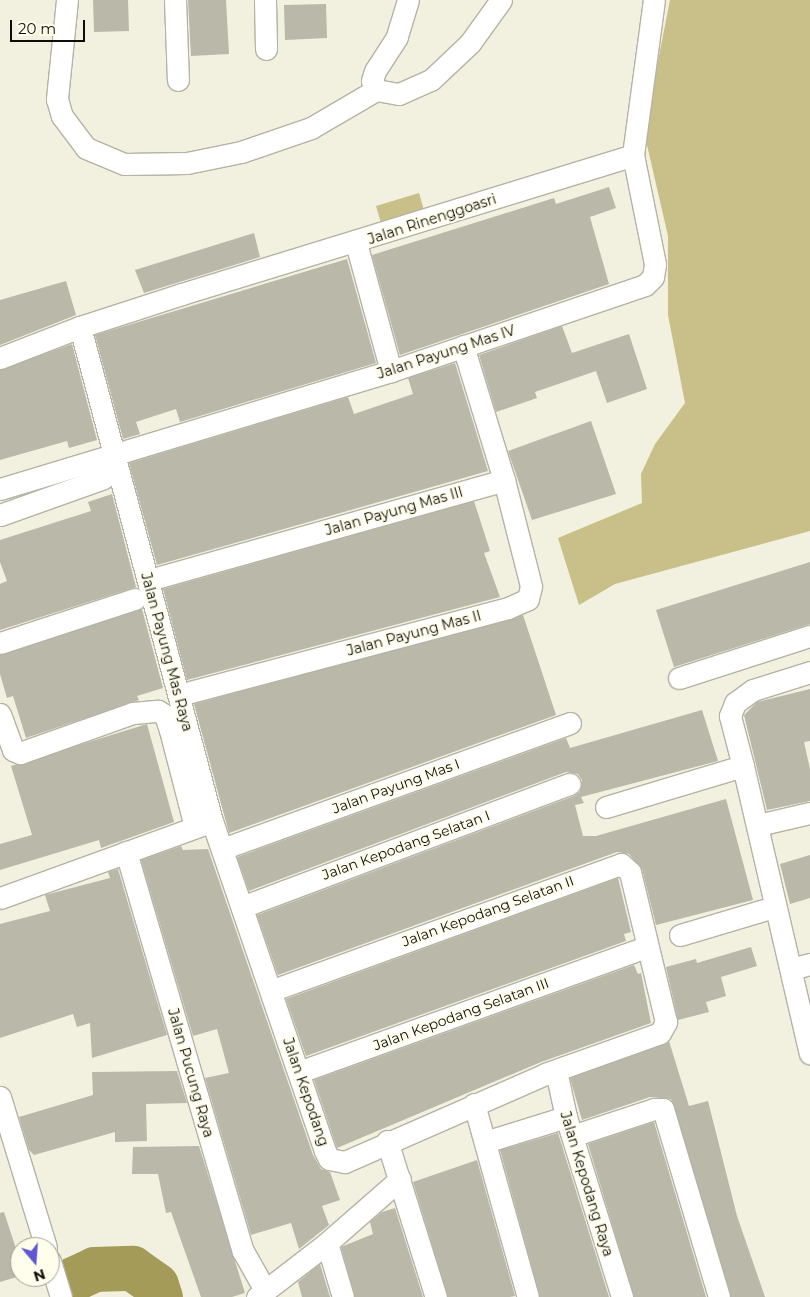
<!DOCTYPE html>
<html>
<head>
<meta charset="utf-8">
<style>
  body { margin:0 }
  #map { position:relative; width:810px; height:1297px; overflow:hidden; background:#f2f0df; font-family:Montserrat,sans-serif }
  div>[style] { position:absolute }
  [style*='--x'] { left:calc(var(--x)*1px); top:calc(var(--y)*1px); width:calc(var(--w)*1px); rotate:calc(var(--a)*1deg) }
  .green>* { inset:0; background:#c8c088 }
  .stream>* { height:8px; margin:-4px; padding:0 4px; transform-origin:4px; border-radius:4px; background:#a49b59 }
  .river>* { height:45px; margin:-22.5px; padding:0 22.5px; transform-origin:22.5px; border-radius:22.5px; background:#a49b59 }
  .building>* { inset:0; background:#bab8a8 }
  .roads { filter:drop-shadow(1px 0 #b5b3a3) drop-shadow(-1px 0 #b5b3a3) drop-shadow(0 1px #b5b3a3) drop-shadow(0 -1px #b5b3a3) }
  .minor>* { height:21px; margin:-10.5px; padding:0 10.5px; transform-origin:10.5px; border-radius:10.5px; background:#fff }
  span { translate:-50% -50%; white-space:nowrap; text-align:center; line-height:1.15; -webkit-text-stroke:4.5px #fffdec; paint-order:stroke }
  .street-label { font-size:14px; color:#0d0d07 }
  .north { position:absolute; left:10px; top:1237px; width:50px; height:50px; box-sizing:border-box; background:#fffdec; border:1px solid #9e9d90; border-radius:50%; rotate:162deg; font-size:14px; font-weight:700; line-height:20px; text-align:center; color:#0d0d07 }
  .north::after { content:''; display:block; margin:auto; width:18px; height:22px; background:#5f57cf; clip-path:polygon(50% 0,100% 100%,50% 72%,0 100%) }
  .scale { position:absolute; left:10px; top:20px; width:75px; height:22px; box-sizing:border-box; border:2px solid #0d0d07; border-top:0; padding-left:6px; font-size:15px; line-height:18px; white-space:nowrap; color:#0d0d07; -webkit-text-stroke:4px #fffdec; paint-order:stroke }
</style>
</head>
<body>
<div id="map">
  <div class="green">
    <i style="clip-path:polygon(670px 0,810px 0,810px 531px,615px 584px,579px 605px,558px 538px,642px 503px,641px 474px,655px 444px,685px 403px,668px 315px,668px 236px,644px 132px)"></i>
    <i style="clip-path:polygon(419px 193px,426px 217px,383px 230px,376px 206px)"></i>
  </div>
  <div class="stream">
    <i style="--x:66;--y:1295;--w:17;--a:-66"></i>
  </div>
  <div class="river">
    <i style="--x:73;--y:1279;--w:23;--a:-25"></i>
    <i style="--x:94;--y:1269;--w:38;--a:-2"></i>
    <i style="--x:132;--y:1268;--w:29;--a:35"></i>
    <i style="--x:156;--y:1285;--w:13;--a:72"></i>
  </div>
  <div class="building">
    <i style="clip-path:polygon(93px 0,128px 0,129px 31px,94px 32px)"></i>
    <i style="clip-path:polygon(188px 0,226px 0,229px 54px,191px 56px)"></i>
    <i style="clip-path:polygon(326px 4px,327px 38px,285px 40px,284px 5px)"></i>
    <i style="clip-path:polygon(609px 187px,616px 208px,590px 217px,609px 284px,400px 355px,372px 255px,554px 198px,556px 204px)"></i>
    <i style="clip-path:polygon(254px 233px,260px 257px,144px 293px,135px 270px)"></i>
    <i style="clip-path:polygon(347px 259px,376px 363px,180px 422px,176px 409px,136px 422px,140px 434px,123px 439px,95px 335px)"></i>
    <i style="clip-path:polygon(66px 281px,76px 315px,0 345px,0 300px)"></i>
    <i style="clip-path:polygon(562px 326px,572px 353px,629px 334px,647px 389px,607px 403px,596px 371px,535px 392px,537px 398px,496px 412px,479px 355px)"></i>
    <i style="clip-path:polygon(72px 344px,97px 440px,69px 448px,67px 441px,0 460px,0 370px)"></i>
    <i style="clip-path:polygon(455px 363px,488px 471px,157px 565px,129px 463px,348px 397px,354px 414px,413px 394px,408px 378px)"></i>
    <i style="clip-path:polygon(591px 421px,616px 494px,532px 520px,508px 451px)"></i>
    <i style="clip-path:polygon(112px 494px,136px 587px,0 630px,0 584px,7px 581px,0 562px,0 540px,91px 511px,88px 502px)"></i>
    <i style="clip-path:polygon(474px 501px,490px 551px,484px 553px,500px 597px,187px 680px,163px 589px)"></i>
    <i style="clip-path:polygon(810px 562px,810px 624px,674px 667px,656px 610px)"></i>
    <i style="clip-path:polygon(142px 609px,163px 688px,137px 696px,139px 700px,26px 738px,13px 696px,7px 698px,0 674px,0 655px)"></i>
    <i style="clip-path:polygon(523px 615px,556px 715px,229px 833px,194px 704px)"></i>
    <i style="clip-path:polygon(810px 689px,810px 741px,804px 742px,810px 769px,810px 801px,767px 810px,744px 715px,757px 702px)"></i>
    <i style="clip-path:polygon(702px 710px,718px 761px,581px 797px,584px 803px,575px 805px,583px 836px,596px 836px,726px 799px,753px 900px,656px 925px,642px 869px,629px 854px,617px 852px,278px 975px,257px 915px,574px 796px,580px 792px,582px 780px,578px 774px,566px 772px,249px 891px,237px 857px,566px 738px,570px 748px)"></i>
    <i style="clip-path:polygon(147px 724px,174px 822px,101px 848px,99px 840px,0 870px,0 844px,32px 835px,11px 766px)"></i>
    <i style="clip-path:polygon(181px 846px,183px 850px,208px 849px,313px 1155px,321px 1169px,330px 1172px,340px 1200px,322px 1206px,329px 1225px,299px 1249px,291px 1223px,251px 1235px,205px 1078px,229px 1073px,217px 1029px,193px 1036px,141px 860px)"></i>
    <i style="clip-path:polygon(810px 855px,810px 898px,790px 904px,780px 864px)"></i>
    <i style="clip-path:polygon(118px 869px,167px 1035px,92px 1058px,90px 1023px,77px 1027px,73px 1014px,0 1038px,0 924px,50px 911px,45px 895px,110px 878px,108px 872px)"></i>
    <i style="clip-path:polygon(618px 878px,631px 932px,624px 934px,626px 941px,306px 1056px,286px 999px)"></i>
    <i style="clip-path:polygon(751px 947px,757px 966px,721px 977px,726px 996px,706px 1002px,709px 1012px,678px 1020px,666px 967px,696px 959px,697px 963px)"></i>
    <i style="clip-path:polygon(634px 965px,638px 974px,641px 973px,651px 1023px,541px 1062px,337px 1148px,314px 1080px)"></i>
    <i style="clip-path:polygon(669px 1041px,689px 1106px,708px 1101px,737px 1216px,765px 1297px,731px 1297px,671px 1099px,650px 1097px,582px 1120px,570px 1078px)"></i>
    <i style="clip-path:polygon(177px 1071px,187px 1103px,146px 1104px,147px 1141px,115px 1142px,115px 1132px,34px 1155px,29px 1150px,19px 1117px,93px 1095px,92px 1072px)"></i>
    <i style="clip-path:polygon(654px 1122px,706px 1297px,634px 1297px,588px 1144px)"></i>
    <i style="clip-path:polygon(558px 1133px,609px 1297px,540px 1297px,500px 1150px)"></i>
    <i style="clip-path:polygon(199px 1146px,245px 1293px,232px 1297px,201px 1297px,171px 1212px,166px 1213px,158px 1174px,132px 1174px,133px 1147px)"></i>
    <i style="clip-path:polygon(477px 1160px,515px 1296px,510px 1297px,448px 1297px,413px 1182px)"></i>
    <i style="clip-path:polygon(395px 1208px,423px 1297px,355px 1297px,341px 1247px,373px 1234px,370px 1222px,382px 1212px)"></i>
    <i style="clip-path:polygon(4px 1212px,20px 1261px,20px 1276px,0 1282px,0 1213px)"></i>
    <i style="clip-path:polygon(320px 1264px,330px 1297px,302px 1297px,298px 1282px)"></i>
  </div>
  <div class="roads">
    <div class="minor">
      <i style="--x:67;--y:0;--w:100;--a:95.8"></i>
      <i style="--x:57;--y:99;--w:18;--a:74"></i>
      <i style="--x:62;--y:116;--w:40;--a:53"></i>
      <i style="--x:86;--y:148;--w:41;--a:22.8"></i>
      <i style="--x:124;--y:164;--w:63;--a:-0.9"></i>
      <i style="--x:187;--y:163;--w:55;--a:-11.5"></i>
      <i style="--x:241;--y:152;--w:74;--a:-18.9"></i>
      <i style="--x:311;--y:128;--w:75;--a:-30.3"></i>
      <i style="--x:175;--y:0;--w:80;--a:87.9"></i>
      <i style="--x:265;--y:0;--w:49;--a:88.8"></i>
      <i style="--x:408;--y:0;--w:39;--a:107"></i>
      <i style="--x:397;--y:37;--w:40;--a:122.9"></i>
      <i style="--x:375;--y:71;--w:10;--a:107"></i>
      <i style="--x:372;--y:81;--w:10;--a:66"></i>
      <i style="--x:376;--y:90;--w:23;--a:10"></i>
      <i style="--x:399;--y:94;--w:35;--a:-24"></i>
      <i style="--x:431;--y:80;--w:54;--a:-43.5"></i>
      <i style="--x:470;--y:43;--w:53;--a:-54.2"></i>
      <i style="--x:356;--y:243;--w:133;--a:74.7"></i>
      <i style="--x:80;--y:327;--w:511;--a:75.04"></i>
      <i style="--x:212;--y:821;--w:349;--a:71.1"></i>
      <i style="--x:325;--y:1151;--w:9;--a:63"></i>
      <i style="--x:329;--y:1159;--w:16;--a:11"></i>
      <i style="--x:345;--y:1162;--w:219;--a:-23.7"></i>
      <i style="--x:545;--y:1074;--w:122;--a:-19.6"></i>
      <i style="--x:660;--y:1033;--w:13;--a:-61"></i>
      <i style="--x:666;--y:1022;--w:154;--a:-103.5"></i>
      <i style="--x:630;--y:872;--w:12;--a:-138"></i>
      <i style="--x:621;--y:864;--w:372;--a:160.1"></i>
      <i style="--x:0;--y:358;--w:86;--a:-21.2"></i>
      <i style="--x:80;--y:327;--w:107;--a:-17.9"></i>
      <i style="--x:182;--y:294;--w:472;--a:-17.1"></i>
      <i style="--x:0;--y:489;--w:408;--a:-16.8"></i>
      <i style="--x:391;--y:371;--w:268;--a:-18.7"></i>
      <i style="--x:645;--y:285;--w:11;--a:-45"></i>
      <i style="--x:653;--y:277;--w:13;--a:-81"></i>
      <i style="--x:655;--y:264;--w:111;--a:-101.4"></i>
      <i style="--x:633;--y:155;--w:156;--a:-82.3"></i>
      <i style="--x:0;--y:515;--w:110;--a:-19.6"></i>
      <i style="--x:149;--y:580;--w:369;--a:-15.7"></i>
      <i style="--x:504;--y:480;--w:140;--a:-107"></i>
      <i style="--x:0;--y:643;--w:142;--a:-18.1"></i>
      <i style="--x:679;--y:678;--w:138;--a:-17.8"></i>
      <i style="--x:179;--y:695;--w:340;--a:-14.8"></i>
      <i style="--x:508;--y:608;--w:22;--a:-24"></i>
      <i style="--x:528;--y:599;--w:13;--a:-77"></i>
      <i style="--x:531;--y:586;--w:109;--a:-104.3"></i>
      <i style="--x:0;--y:714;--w:38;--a:70"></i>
      <i style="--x:13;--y:750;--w:8;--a:23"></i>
      <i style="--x:20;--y:753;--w:120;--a:-19.5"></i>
      <i style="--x:133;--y:713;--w:25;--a:-5"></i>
      <i style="--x:158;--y:711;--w:8;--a:30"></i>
      <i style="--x:165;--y:715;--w:16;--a:72"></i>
      <i style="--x:170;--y:730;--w:100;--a:75.5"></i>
      <i style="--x:743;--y:766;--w:295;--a:76.9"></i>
      <i style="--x:606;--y:807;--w:143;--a:-16.7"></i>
      <i style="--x:743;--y:766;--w:52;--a:-104.6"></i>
      <i style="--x:730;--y:716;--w:14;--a:-69"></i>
      <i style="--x:735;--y:703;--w:22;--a:-36"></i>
      <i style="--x:753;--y:690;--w:60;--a:-17.5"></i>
      <i style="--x:758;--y:825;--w:53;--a:-13"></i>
      <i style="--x:222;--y:849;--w:370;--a:-19.9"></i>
      <i style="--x:126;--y:852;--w:416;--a:73.7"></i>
      <i style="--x:243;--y:1251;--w:45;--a:60.6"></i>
      <i style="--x:0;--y:898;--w:220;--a:-19.9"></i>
      <i style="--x:242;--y:907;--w:350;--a:-20.6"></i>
      <i style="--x:680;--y:935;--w:98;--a:-16.6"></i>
      <i style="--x:791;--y:969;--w:20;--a:-15"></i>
      <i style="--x:556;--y:1071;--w:47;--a:77.7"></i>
      <i style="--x:566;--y:1117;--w:189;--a:72.7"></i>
      <i style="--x:299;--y:1072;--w:370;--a:-19.8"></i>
      <i style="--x:0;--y:1097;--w:157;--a:73"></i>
      <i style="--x:474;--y:1104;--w:200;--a:74.4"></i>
      <i style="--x:572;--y:1136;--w:86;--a:-18.2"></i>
      <i style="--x:654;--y:1109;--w:9;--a:0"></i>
      <i style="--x:663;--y:1109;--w:196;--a:73.4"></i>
      <i style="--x:387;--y:1141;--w:164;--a:72.6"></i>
      <i style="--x:485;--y:1142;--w:85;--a:-17.2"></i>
      <i style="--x:327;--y:1243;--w:56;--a:73.5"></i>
      <i style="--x:50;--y:1261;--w:38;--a:73"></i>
      <i style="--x:257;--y:1297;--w:88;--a:-37.6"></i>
      <i style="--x:327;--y:1243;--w:97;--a:-41.2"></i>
    </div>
  </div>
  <div class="street-label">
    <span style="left:432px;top:219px;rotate:-18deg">Jalan Rinenggoasri</span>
    <span style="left:446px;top:352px;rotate:-18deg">Jalan Payung Mas IV</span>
    <span style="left:394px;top:511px;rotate:-16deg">Jalan Payung Mas III</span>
    <span style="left:414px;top:633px;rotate:-15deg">Jalan Payung Mas II</span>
    <span style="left:167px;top:652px;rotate:75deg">Jalan Payung Mas Raya</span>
    <span style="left:396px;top:786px;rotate:-20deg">Jalan Payung Mas I</span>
    <span style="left:406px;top:845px;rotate:-20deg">Jalan Kepodang Selatan I</span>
    <span style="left:488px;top:911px;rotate:-20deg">Jalan Kepodang Selatan II</span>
    <span style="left:461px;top:1014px;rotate:-20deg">Jalan Kepodang Selatan III</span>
    <span style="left:191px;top:1073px;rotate:74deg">Jalan Pucung Raya</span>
    <span style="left:306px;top:1092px;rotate:71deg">Jalan Kepodang</span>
    <span style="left:587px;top:1184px;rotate:73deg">Jalan Kepodang Raya</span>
  </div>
  <div class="north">N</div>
  <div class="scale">20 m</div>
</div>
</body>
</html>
